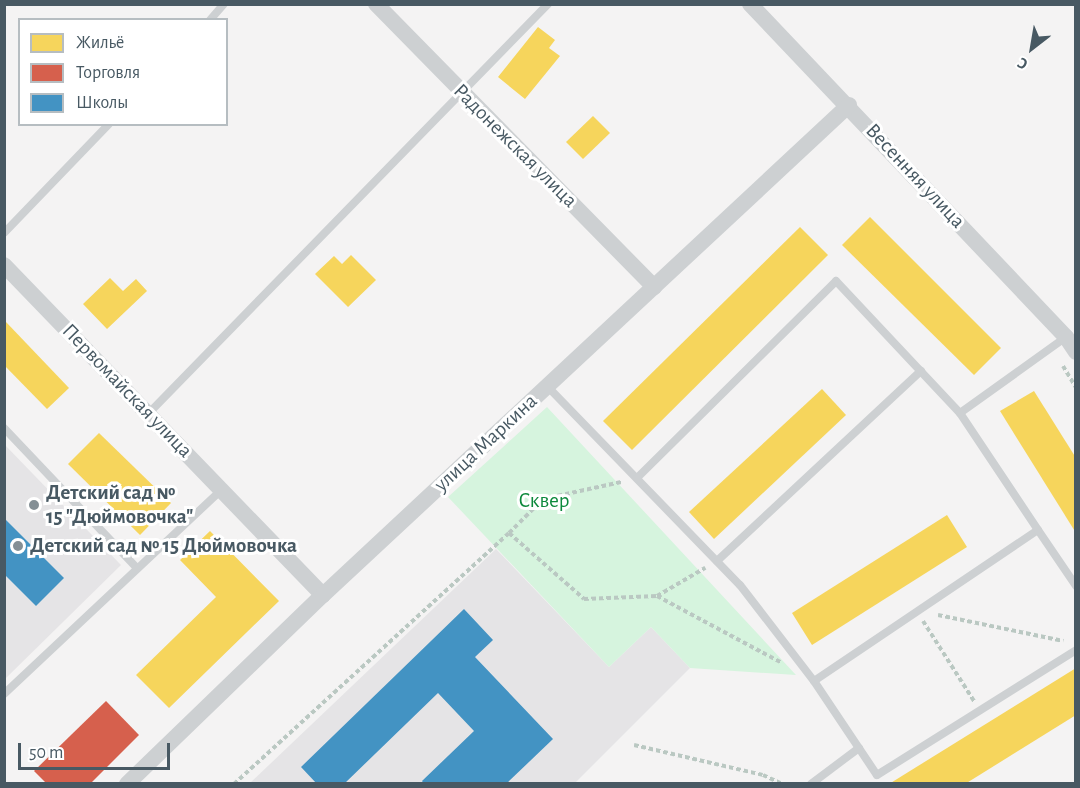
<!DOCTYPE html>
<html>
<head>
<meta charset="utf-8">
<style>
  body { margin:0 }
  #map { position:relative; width:1080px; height:788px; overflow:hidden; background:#f4f3f3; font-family:"Alegreya Sans",sans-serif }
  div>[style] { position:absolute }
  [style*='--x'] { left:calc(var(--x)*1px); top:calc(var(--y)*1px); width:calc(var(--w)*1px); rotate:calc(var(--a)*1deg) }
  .education>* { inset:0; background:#e5e4e6 }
  .green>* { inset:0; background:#d6f4de }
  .homes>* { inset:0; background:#f6d55c }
  .shops>* { inset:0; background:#d6604d }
  .schools>* { inset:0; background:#4393c3 }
  .path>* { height:4px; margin-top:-2px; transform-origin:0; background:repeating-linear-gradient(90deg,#bac8c2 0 4.5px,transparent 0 7.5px) }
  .service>* { height:8px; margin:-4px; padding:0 4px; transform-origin:4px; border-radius:4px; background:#cdd0d2 }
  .minor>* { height:16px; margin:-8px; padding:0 8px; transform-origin:8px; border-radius:8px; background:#cdd0d2 }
  .dots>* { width:16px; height:16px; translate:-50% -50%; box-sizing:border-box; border:3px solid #fff; border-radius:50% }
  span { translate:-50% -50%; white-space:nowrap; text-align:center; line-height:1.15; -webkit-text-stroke:6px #fff; paint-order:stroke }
  .street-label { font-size:21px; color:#485963 }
  .poi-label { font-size:21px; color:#485963; font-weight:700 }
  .left { translate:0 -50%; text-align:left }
  .park-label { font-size:21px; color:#0d893c }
  .frame { position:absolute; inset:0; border:6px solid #485963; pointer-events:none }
  .legend { position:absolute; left:18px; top:18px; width:210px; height:108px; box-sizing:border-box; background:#fff; border:2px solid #b6bdc1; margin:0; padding:8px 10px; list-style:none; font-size:18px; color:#485963 }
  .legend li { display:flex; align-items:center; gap:12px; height:30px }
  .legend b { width:30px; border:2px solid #b6bdc1 }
  .north { position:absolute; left:1002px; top:18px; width:60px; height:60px; -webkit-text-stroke:4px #fff; paint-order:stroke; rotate:211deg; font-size:16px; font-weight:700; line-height:24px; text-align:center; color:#485963 }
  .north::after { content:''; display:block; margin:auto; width:21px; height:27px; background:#485963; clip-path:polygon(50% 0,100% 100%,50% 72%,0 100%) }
  .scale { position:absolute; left:18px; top:743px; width:152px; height:27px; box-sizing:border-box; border:3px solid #485963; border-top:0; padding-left:8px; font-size:18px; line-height:21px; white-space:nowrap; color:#485963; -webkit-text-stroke:4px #fff; paint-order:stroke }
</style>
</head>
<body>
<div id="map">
  <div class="education">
    <i style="clip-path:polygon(5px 445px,121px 565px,5px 679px)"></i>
    <i style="clip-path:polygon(496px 549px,609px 667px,651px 627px,690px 668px,575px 783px,249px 784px)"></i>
  </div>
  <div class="green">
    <i style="clip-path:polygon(547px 407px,796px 675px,690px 668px,651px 627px,609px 667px,448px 497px)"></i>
  </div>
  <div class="homes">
    <i style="clip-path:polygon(538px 27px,555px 40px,549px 48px,560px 56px,525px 99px,498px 77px)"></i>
    <i style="clip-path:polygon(593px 116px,610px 133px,583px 159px,566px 142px)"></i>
    <i style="clip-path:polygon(870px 217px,1001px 348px,974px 375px,842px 245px)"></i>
    <i style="clip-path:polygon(800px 227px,828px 255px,632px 450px,603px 421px)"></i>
    <i style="clip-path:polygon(351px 255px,376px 280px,348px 307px,315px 274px,334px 256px,342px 264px)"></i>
    <i style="clip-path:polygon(110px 278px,123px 291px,136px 279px,147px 291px,107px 329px,83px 304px)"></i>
    <i style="clip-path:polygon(6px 322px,69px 388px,47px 409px,4px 365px)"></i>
    <i style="clip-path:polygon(822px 389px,846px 415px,714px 539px,689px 512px)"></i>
    <i style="clip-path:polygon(1034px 391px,1076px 458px,1076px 533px,1000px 411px)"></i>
    <i style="clip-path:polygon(99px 433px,171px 503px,140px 535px,68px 464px)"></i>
    <i style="clip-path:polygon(947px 515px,967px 547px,812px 645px,792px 613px)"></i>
    <i style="clip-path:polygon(210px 531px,279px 601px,169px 708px,136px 675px,216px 597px,180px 560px)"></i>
    <i style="clip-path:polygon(1076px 668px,1076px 715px,965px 784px,889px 784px)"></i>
  </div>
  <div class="shops">
    <i style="clip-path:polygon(106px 701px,139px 735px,90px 784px,47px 784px,34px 771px)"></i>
  </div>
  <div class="schools">
    <i style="clip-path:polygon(4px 518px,64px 578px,36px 606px,4px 574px)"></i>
    <i style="clip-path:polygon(464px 609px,493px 640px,475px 657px,553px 739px,506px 784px,424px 784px,422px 781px,474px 731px,438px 693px,344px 784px,317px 784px,301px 767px)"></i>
  </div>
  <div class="path">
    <i style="--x:1063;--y:366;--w:26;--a:59"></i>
    <i style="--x:509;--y:533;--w:48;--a:-45"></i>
    <i style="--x:543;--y:499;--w:80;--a:-12.3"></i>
    <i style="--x:657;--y:596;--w:56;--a:-30.3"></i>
    <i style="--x:938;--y:615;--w:128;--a:11.7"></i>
    <i style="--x:923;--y:621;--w:95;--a:57.5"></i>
    <i style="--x:634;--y:745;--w:132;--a:13.1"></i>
    <i style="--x:763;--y:775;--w:21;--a:25"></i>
    <i style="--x:234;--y:784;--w:372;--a:-42.4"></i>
    <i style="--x:509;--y:533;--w:100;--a:41.3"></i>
    <i style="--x:584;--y:599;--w:73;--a:-2.4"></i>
    <i style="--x:657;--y:596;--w:142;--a:28.2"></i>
  </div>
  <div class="service">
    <i style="--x:210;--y:20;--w:21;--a:-49"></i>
    <i style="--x:4;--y:233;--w:151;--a:-46.1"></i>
    <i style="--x:547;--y:386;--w:277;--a:45.9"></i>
    <i style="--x:740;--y:585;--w:121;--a:52.4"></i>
    <i style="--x:814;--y:681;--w:113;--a:56.2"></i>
    <i style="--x:877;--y:775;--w:235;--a:-32.1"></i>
    <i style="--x:148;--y:414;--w:573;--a:-45.71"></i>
    <i style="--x:4;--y:428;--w:192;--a:46.5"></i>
    <i style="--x:637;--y:478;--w:280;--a:-44.7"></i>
    <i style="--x:836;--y:281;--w:181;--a:46.8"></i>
    <i style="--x:1038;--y:530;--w:68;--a:55.8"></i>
    <i style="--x:717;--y:561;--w:279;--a:-43"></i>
    <i style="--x:814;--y:681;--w:270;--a:-34"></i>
    <i style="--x:1038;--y:530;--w:141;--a:-123.7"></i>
    <i style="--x:960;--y:413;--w:130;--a:-35.6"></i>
    <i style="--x:4;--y:694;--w:299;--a:-43.2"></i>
    <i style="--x:811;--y:784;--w:60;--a:-36.9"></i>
  </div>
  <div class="minor">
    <i style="--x:376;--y:4;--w:397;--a:45.5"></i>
    <i style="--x:750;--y:4;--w:459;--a:46.5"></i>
    <i style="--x:1066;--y:337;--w:18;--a:56"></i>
    <i style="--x:4;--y:265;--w:459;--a:46"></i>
    <i style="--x:127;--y:784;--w:272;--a:-44"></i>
    <i style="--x:323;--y:595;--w:719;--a:-42.97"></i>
  </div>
  <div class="dots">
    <i style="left:34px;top:505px;background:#848f95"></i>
    <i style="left:18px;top:546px;background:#848f95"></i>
  </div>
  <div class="street-label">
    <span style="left:515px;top:146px;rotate:45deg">Радонежская улица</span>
    <span style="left:915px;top:176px;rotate:47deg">Весенняя улица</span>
    <span style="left:127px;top:391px;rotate:46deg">Первомайская улица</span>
    <span style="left:486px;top:443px;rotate:-43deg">улица Маркина</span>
  </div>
  <div class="poi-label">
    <span class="left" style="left:46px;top:505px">Детский сад №<br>15 "Дюймовочка"</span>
    <span class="left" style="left:30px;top:546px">Детский сад № 15 Дюймовочка</span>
  </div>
  <div class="park-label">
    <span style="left:544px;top:501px">Сквер</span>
  </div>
  <div class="frame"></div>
  <ul class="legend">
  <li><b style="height:16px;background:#f6d55c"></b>Жильё</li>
  <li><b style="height:16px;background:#d6604d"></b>Торговля</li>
  <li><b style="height:16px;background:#4393c3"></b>Школы</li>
  </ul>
  <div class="north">С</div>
  <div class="scale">50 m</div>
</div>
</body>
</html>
